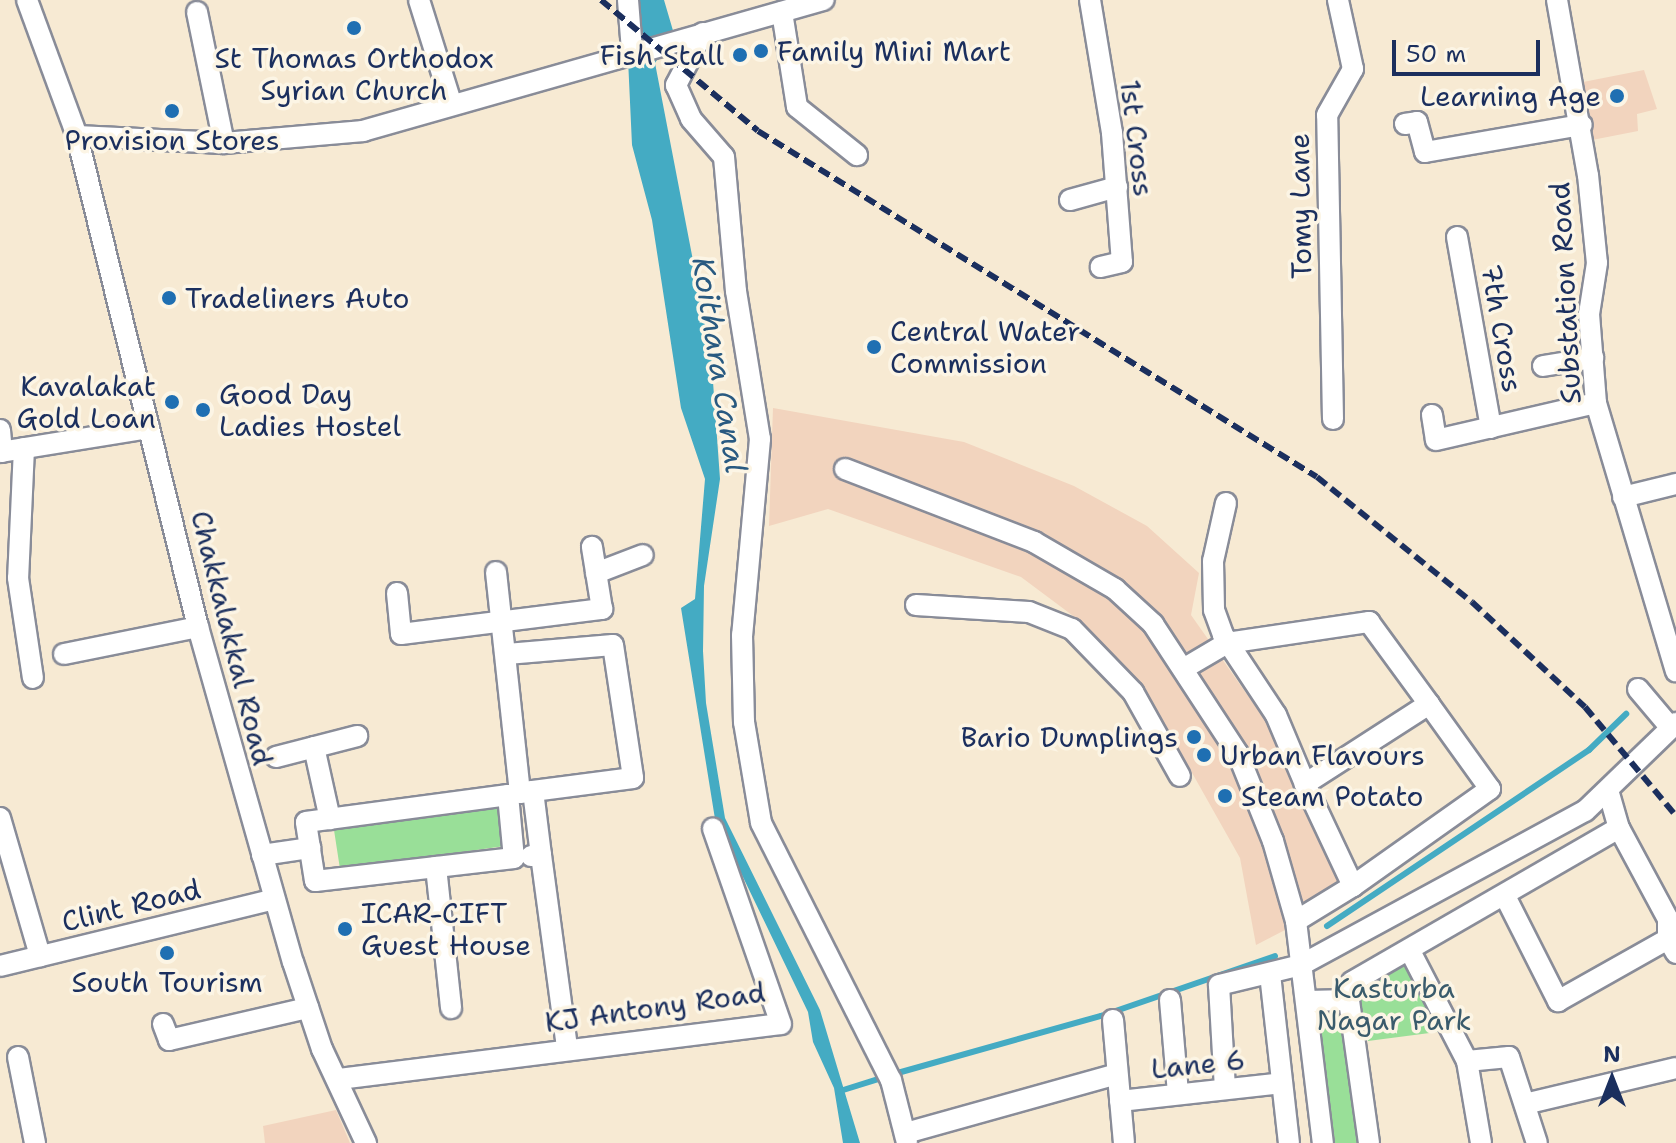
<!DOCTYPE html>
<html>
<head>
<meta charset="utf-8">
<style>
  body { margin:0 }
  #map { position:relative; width:1676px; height:1143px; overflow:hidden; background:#f7ead3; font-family:"Shantell Sans",sans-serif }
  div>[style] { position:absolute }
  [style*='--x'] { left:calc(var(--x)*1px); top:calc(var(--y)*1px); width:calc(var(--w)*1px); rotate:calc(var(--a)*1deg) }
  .built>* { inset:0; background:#f2d4be }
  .green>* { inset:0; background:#99df98 }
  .water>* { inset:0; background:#44abc3 }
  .stream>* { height:6px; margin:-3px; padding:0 3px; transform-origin:3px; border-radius:3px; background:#44abc3 }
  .roads { filter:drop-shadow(2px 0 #898c98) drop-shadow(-2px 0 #898c98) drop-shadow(0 2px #898c98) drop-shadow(0 -2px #898c98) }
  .minor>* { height:20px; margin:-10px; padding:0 10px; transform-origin:10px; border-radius:10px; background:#fff }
  .rail>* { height:6px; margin-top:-3px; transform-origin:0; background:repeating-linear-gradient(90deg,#1b2f5e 0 12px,transparent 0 18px) }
  .dots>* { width:22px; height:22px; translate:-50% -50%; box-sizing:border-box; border:4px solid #fcf5e5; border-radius:50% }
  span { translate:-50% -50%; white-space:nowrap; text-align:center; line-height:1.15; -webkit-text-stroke:7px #fcf5e5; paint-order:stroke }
  .poi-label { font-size:28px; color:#1b2f5e }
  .left { translate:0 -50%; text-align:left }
  .right { translate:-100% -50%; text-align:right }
  .street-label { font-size:28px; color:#1b2f5e }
  .park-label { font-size:28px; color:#3a5b6c }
  .water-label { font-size:30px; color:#295a81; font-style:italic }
  .north { position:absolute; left:1572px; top:1039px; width:80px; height:80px; -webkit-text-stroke:6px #fcf5e5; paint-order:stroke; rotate:0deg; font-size:22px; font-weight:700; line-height:32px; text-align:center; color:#1b2f5e }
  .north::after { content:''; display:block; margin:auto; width:28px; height:36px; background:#1b2f5e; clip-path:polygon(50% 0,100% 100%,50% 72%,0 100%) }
  .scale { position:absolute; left:1392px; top:40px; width:148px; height:36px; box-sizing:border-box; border:4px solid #1b2f5e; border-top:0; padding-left:10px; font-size:24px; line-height:28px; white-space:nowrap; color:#1b2f5e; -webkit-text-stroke:6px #fcf5e5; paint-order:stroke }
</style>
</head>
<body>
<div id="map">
  <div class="built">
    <i style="clip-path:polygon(1644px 70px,1657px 109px,1637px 114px,1638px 131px,1592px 140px,1578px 83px)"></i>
    <i style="clip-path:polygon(773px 408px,964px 442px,1074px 486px,1147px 526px,1199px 573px,1191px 615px,1265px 720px,1347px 898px,1256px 945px,1240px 858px,1142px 684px,1080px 621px,1021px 577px,828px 509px,769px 526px)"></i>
    <i style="clip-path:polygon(336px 1110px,350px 1143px,265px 1143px,263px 1126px)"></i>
  </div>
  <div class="green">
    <i style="clip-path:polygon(499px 807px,505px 846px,340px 869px,334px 830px)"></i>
    <i style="clip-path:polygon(1407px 959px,1445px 1031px,1368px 1041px,1357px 993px,1363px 982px)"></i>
    <i style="clip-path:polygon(1343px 1008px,1362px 1143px,1335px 1143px,1318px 1010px)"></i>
  </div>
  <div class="water">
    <i style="clip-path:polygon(636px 0,664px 0,674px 34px,655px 63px,711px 354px,720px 479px,704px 586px,703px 651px,706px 703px,725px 818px,820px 1010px,860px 1143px,843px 1143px,834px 1088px,813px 1042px,808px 1012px,715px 819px,681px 608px,695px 599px,705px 479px,681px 408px,652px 220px,632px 145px,628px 59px,642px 55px)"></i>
  </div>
  <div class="stream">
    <i style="--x:1327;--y:926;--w:316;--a:-33.9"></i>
    <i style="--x:1589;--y:750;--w:52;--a:-44.2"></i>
    <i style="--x:894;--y:1074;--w:215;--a:-15.7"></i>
    <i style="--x:1101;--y:1016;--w:184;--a:-19"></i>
    <i style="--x:840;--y:1091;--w:44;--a:-17.2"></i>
  </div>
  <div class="roads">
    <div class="minor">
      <i style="--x:27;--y:0;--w:145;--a:69.8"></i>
      <i style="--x:77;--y:136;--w:506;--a:76.16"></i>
      <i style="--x:198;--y:627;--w:348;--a:74.2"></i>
      <i style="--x:293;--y:962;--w:92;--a:71.6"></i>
      <i style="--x:322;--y:1049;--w:104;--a:64.9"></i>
      <i style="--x:419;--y:0;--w:107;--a:72.6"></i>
      <i style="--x:628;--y:0;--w:51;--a:85.5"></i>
      <i style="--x:1090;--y:0;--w:135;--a:80.6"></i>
      <i style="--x:1112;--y:133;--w:129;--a:85.6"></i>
      <i style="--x:1122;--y:262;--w:22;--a:167"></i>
      <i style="--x:1557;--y:0;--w:178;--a:80"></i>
      <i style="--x:1588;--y:175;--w:88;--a:84.2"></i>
      <i style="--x:1597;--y:263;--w:52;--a:98.9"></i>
      <i style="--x:1589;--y:314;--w:89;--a:85.5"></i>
      <i style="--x:1596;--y:403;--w:280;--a:73.4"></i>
      <i style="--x:197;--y:12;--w:134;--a:78.4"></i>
      <i style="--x:782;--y:12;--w:96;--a:81"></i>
      <i style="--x:797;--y:107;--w:77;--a:38.7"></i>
      <i style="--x:703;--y:33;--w:59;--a:117.4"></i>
      <i style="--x:676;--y:85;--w:37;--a:66"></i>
      <i style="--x:691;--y:119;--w:50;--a:49"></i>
      <i style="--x:724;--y:157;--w:135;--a:84.9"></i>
      <i style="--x:736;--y:291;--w:150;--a:80.8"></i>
      <i style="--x:760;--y:439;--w:197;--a:95.2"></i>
      <i style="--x:742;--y:635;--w:87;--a:88.7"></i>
      <i style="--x:744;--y:722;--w:102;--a:80.4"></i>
      <i style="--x:761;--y:823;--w:288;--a:63.2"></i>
      <i style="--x:891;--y:1080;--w:65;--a:75.7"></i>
      <i style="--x:1405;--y:124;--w:12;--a:-9"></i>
      <i style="--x:1417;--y:122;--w:31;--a:75"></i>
      <i style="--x:1425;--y:152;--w:159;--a:-9.8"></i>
      <i style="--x:77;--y:136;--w:147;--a:2.7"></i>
      <i style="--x:224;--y:143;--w:140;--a:-4.9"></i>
      <i style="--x:363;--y:131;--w:479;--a:-15.9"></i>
      <i style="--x:1070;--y:200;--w:49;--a:-15.5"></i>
      <i style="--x:1457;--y:237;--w:194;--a:79.9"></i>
      <i style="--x:1543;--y:366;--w:51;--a:-9.1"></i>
      <i style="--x:1432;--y:415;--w:25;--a:81"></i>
      <i style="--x:1436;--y:440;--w:164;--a:-13"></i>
      <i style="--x:1333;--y:419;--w:304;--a:-91.1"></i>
      <i style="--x:1327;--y:115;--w:53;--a:-60.5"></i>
      <i style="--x:1353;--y:69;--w:71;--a:-102.3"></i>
      <i style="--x:0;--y:430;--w:22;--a:85"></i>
      <i style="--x:24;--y:448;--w:130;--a:92.6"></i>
      <i style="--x:18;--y:578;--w:101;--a:81.5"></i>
      <i style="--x:0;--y:452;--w:151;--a:-9.2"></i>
      <i style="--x:845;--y:469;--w:203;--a:21.1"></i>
      <i style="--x:1034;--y:542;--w:94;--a:30.1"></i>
      <i style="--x:1115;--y:589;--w:52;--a:42.6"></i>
      <i style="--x:1153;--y:624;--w:155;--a:56.8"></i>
      <i style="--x:1238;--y:754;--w:94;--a:68.1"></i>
      <i style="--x:1273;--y:841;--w:83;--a:74"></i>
      <i style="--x:1296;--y:921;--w:224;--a:83.1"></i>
      <i style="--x:1623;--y:497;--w:55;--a:-13.8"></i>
      <i style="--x:1226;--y:503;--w:59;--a:102.6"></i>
      <i style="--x:1213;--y:561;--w:49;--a:88.8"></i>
      <i style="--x:1214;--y:610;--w:27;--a:70"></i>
      <i style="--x:1223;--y:635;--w:96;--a:56.5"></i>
      <i style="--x:1276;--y:715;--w:75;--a:67.2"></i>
      <i style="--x:496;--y:572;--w:222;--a:83.8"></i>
      <i style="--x:596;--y:573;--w:50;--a:-21"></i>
      <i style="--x:397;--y:593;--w:41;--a:84.4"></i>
      <i style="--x:401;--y:634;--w:203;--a:-7.1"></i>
      <i style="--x:602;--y:609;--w:63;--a:-99.2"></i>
      <i style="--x:916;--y:605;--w:113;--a:3.5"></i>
      <i style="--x:1029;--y:612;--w:46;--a:21.6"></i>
      <i style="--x:1072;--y:629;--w:88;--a:45.9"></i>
      <i style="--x:1133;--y:692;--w:96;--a:60.8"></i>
      <i style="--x:64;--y:654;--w:137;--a:-11.4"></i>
      <i style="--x:507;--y:654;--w:106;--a:-4.9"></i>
      <i style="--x:613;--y:645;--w:134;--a:81.4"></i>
      <i style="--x:633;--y:778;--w:101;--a:172.6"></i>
      <i style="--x:1183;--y:669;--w:51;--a:-30.6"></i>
      <i style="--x:1227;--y:643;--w:144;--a:-8.4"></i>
      <i style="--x:1369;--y:622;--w:102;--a:53.8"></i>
      <i style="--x:1638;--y:689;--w:51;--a:49.8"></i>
      <i style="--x:314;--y:747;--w:74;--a:77.5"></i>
      <i style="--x:276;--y:757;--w:84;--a:-14.5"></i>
      <i style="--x:1608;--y:790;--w:40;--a:74"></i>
      <i style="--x:1619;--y:828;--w:103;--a:61.7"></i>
      <i style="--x:1668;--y:919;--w:20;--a:90"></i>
      <i style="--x:1668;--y:939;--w:16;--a:60"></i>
      <i style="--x:520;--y:793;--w:13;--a:-9"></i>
      <i style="--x:533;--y:791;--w:64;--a:82.9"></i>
      <i style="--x:541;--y:855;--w:10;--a:174"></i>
      <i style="--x:0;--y:818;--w:144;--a:73.8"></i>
      <i style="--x:262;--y:855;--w:49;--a:-8.3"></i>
      <i style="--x:310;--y:848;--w:26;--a:-99"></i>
      <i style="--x:306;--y:822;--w:204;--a:-7.6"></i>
      <i style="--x:508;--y:795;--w:63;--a:84.6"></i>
      <i style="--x:514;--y:858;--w:200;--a:173.4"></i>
      <i style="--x:315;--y:881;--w:33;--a:-99"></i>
      <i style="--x:541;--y:855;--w:194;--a:82.3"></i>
      <i style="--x:436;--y:867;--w:142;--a:83.9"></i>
      <i style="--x:1505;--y:896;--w:118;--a:63.2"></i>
      <i style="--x:1558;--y:1001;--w:126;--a:-29.4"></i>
      <i style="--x:1296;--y:921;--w:67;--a:-31.6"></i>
      <i style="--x:1353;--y:886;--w:168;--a:-35.3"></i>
      <i style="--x:1490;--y:789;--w:105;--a:-125.7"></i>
      <i style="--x:1429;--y:704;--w:148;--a:147.2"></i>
      <i style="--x:1305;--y:784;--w:113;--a:64.8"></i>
      <i style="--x:1410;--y:951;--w:124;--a:62.6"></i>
      <i style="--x:1467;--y:1061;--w:83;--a:80.3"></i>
      <i style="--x:0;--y:966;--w:282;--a:-13.7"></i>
      <i style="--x:1270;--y:974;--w:170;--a:83.6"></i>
      <i style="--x:1170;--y:1000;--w:94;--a:85.1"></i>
      <i style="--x:1307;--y:1001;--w:42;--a:-1.4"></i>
      <i style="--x:1113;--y:1020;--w:123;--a:84.9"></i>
      <i style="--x:163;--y:1024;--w:17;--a:69"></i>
      <i style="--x:169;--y:1040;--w:143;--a:-13"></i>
      <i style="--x:18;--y:1057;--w:88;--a:78.8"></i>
      <i style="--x:1467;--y:1061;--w:42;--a:-5.4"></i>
      <i style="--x:1509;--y:1057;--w:90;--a:72"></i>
      <i style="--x:339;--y:1079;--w:445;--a:-7.1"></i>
      <i style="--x:781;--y:1024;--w:207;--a:-109.2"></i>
      <i style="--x:1225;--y:1089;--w:104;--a:-93.3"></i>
      <i style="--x:1219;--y:985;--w:84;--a:-13.7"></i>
      <i style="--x:1301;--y:965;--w:323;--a:-28.5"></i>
      <i style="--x:1585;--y:811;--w:127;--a:-44"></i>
      <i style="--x:1120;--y:1101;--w:163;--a:-6.3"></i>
      <i style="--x:1525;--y:1104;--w:155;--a:-13.4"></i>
      <i style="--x:906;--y:1133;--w:219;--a:-15.6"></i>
      <i style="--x:1369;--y:1143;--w:144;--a:-98"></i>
      <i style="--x:1349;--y:1000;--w:18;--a:-81"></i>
      <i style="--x:1352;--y:982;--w:308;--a:-30"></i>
    </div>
  </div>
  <div class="rail">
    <i style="--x:601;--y:0;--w:204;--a:39.8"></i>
    <i style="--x:758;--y:131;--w:657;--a:31.76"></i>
    <i style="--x:1317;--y:477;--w:199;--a:38.9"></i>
    <i style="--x:1472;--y:602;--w:154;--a:42.9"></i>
    <i style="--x:1585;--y:707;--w:142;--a:50.1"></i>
  </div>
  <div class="dots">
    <i style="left:354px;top:28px;background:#1f6fb2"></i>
    <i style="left:761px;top:51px;background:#1f6fb2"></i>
    <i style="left:740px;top:55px;background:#1f6fb2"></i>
    <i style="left:1617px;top:96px;background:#1f6fb2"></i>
    <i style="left:172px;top:111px;background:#1f6fb2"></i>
    <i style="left:169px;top:298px;background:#1f6fb2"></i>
    <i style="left:874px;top:347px;background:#1f6fb2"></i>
    <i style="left:172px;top:402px;background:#1f6fb2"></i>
    <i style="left:203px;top:410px;background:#1f6fb2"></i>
    <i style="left:1194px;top:737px;background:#1f6fb2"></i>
    <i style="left:1204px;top:755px;background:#1f6fb2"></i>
    <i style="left:1225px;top:796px;background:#1f6fb2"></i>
    <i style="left:345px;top:929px;background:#1f6fb2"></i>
    <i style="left:167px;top:953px;background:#1f6fb2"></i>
  </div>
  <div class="poi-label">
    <span class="left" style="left:777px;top:51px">Family Mini Mart</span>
    <span class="right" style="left:724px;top:55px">Fish Stall</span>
    <span style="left:354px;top:74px">St Thomas Orthodox<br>Syrian Church</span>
    <span class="right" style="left:1601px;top:96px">Learning Age</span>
    <span style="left:172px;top:140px">Provision Stores</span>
    <span class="left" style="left:185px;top:298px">Tradeliners Auto</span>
    <span class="left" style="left:890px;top:347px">Central Water<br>Commission</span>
    <span class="right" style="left:156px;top:402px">Kavalakat<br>Gold Loan</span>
    <span class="left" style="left:219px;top:410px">Good Day<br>Ladies Hostel</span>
    <span class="right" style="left:1178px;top:737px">Bario Dumplings</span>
    <span class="left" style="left:1220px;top:755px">Urban Flavours</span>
    <span class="left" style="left:1241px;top:796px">Steam Potato</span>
    <span class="left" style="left:361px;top:929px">ICAR-CIFT<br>Guest House</span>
    <span style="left:167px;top:982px">South Tourism</span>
  </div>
  <div class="street-label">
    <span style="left:1137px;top:138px;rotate:83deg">1st Cross</span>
    <span style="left:1300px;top:206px;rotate:-91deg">Tomy Lane</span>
    <span style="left:1565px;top:293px;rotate:-93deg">Substation Road</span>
    <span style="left:1502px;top:328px;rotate:80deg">7th Cross</span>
    <span style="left:232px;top:638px;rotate:76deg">Chakkalakkal Road</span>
    <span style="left:131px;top:905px;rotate:-14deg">Clint Road</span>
    <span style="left:655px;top:1007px;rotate:-8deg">KJ Antony Road</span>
    <span style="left:1198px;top:1064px;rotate:-6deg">Lane 6</span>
  </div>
  <div class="park-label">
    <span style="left:1394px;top:1004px">Kasturba<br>Nagar Park</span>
  </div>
  <div class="water-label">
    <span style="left:719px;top:365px;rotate:81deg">Koithara Canal</span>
  </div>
  <div class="north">N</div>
  <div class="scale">50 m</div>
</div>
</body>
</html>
